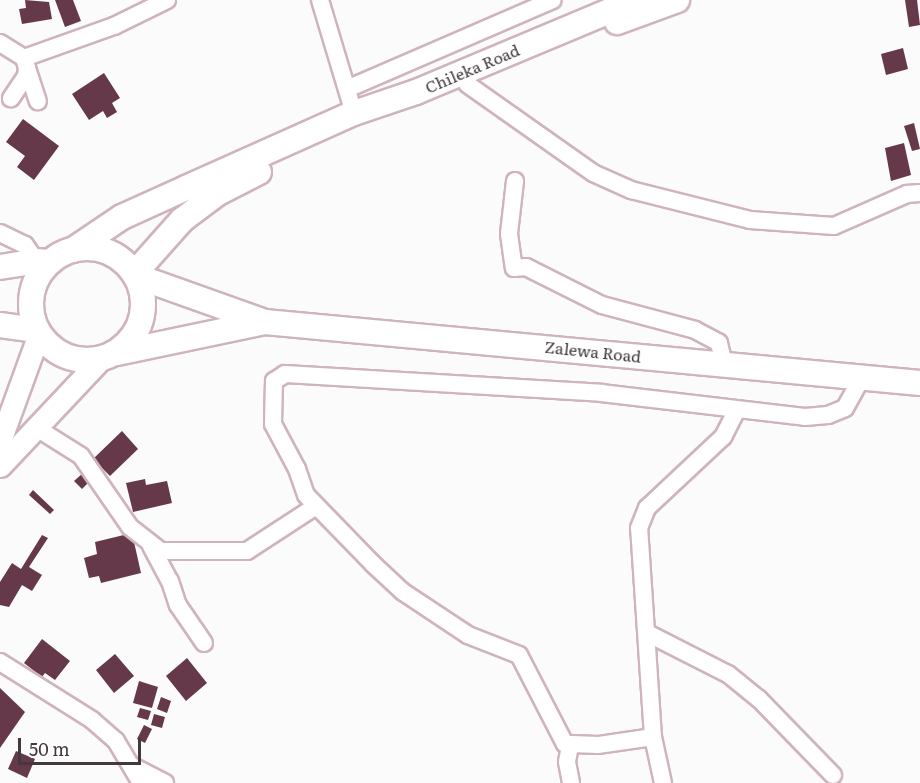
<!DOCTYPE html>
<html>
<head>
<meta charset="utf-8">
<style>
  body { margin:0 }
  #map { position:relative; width:920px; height:783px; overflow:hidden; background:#fbfbfb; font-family:Literata,serif }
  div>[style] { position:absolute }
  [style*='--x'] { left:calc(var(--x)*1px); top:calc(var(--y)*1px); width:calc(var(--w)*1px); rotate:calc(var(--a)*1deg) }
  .building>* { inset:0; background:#66394a }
  .roads { filter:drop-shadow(2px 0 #cfb4bd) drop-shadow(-2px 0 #cfb4bd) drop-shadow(0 2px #cfb4bd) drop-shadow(0 -2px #cfb4bd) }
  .minor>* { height:16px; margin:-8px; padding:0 8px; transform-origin:8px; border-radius:8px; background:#fff }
  .major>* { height:21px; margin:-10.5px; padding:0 10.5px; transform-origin:10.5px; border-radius:10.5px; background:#fff }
  .highway>* { height:24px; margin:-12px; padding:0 12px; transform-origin:12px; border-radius:12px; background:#fff }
  .highway>.ring { margin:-12px; padding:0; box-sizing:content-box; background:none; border:24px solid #fff; border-radius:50% }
  span { translate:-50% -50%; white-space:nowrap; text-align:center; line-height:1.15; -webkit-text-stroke:6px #fff; paint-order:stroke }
  .street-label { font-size:16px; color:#43383c }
  .scale { position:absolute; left:18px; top:738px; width:123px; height:27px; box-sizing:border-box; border:3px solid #43383c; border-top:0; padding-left:8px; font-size:18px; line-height:21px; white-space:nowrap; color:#43383c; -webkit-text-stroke:4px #fff; paint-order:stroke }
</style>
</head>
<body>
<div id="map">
  <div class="building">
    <i style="clip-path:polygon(25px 0,49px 2px,52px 19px,22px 24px,19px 9px,26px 8px)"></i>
    <i style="clip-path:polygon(55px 0,73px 0,81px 21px,65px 27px)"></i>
    <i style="clip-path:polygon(905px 0,917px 0,920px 25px,909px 27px)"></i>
    <i style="clip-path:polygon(903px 48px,908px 69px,886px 75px,881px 54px)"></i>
    <i style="clip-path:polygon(104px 73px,120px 98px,112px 103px,117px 112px,107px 118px,103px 111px,89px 120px,72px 94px)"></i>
    <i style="clip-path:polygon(23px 119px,59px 146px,34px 180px,17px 167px,25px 156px,6px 142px)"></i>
    <i style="clip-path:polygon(914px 123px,920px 149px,912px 151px,904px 126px)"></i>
    <i style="clip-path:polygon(904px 143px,911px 175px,891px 181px,885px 148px)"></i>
    <i style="clip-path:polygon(122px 431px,138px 449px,110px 476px,93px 459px)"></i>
    <i style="clip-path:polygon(83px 473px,90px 481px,82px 489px,74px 481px)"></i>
    <i style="clip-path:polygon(145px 479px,146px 485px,167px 481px,172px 503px,133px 512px,126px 483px)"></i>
    <i style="clip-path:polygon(33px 490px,54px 510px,50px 514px,29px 495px)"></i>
    <i style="clip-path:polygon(132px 533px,141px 573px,101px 583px,99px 576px,89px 578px,84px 558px,97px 554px,95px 542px)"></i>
    <i style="clip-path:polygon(42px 535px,48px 538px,29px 567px,42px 575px,32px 591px,22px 585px,9px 607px,0 605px,0 582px,12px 563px,21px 569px)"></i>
    <i style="clip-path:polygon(42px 639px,70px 661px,55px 680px,45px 673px,42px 677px,24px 663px)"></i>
    <i style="clip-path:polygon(115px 654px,134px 676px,114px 693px,96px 670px)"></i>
    <i style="clip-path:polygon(187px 658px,207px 683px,186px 701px,166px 676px)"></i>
    <i style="clip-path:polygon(139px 681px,158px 687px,152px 708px,133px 703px)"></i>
    <i style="clip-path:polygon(0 688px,25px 712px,0 748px)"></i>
    <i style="clip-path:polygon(161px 697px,171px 701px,167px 713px,157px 709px)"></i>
    <i style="clip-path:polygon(140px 708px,151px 711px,148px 720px,137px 717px)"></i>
    <i style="clip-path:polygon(154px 714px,165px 717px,162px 728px,151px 725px)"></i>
    <i style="clip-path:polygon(144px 725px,152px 729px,145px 743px,137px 739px)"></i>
    <i style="clip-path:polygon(16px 751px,35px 759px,27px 778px,8px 769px)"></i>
  </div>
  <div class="roads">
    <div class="minor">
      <i style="--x:320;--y:0;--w:118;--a:73.3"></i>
      <i style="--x:0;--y:43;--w:28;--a:32"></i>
      <i style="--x:24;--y:58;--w:10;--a:73"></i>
      <i style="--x:27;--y:68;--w:8;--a:97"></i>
      <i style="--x:26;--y:76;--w:27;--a:124"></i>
      <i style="--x:24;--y:58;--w:96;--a:-19.6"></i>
      <i style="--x:114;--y:26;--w:59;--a:-26.1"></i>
      <i style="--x:27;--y:68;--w:35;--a:72"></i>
      <i style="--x:467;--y:84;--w:154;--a:35.2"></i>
      <i style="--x:593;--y:173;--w:42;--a:24.1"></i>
      <i style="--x:631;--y:190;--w:123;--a:14.1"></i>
      <i style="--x:750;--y:220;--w:84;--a:4.1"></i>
      <i style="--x:834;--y:226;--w:80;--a:-23.7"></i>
      <i style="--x:907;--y:194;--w:13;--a:-4"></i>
      <i style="--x:347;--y:89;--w:224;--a:-23.4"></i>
      <i style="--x:515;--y:181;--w:53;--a:96.5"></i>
      <i style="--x:509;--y:234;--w:34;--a:82"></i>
      <i style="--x:514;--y:268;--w:12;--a:-5"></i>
      <i style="--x:526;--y:267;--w:85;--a:26.6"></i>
      <i style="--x:602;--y:305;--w:96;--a:15"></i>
      <i style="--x:695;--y:330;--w:27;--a:28"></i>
      <i style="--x:719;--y:343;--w:23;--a:77"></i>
      <i style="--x:0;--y:233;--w:28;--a:26"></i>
      <i style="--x:25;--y:245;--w:19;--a:55"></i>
      <i style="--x:35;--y:427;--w:54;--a:32.2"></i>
      <i style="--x:81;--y:456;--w:86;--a:55.4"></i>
      <i style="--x:130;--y:527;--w:39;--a:38"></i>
      <i style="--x:161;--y:551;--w:86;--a:0"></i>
      <i style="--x:247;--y:551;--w:82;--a:-33.1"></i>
      <i style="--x:151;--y:546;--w:40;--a:62"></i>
      <i style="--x:170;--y:581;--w:25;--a:72"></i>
      <i style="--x:178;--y:605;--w:46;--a:55.6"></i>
      <i style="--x:649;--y:634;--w:89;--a:26.9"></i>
      <i style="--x:728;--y:674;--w:40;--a:39"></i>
      <i style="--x:759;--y:699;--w:106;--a:45.8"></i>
      <i style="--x:0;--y:662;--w:109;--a:32.2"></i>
      <i style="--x:92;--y:720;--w:32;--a:41"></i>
      <i style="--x:116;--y:741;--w:49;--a:59.2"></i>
      <i style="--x:653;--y:737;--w:56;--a:171.7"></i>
      <i style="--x:598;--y:745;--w:33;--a:-178"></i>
      <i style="--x:565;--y:744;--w:100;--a:-117.3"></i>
      <i style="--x:519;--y:655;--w:55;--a:-158.6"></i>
      <i style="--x:468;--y:635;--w:78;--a:-146.5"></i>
      <i style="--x:403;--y:592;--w:41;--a:-137"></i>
      <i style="--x:373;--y:564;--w:96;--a:-134.2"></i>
      <i style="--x:306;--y:495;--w:28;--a:-109"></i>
      <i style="--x:297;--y:469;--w:51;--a:-118.1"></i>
      <i style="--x:273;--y:424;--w:43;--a:-88.7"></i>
      <i style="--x:274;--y:381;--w:13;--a:-32"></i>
      <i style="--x:285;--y:374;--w:317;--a:3.4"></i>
      <i style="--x:601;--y:393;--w:205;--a:6.7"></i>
      <i style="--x:805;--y:417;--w:23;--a:-5"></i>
      <i style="--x:828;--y:415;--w:18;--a:-22"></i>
      <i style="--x:845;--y:408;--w:33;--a:-61"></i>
      <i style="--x:570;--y:746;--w:16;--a:101"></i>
      <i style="--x:567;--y:762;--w:21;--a:79"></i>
      <i style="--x:134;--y:767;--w:35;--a:27"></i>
      <i style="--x:663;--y:783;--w:47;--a:-102.3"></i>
      <i style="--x:653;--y:737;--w:209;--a:-93.8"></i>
      <i style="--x:639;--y:528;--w:22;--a:-68"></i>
      <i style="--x:647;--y:508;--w:104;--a:-43.1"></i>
      <i style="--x:723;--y:437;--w:30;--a:-63"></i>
    </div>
    <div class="major">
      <i style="--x:0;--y:441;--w:114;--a:-70"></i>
      <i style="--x:0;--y:466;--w:147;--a:-46.7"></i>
    </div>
    <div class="highway">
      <i style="--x:617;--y:22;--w:64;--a:-20.1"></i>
      <i class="ring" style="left:31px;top:248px;width:88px;height:88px"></i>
      <i style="--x:73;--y:250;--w:59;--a:-34"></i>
      <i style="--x:122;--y:217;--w:70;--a:-24.4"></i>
      <i style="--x:186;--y:188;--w:184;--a:-24.1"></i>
      <i style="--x:354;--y:113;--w:65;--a:-18.7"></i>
      <i style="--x:416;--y:92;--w:238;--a:-22.7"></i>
      <i style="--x:0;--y:267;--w:36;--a:-9"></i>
      <i style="--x:36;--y:261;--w:13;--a:4"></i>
      <i style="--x:134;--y:274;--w:72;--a:-48.4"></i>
      <i style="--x:182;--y:220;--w:45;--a:-36.9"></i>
      <i style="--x:218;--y:193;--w:46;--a:-27.1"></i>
      <i style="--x:136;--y:276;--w:137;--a:19.6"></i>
      <i style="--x:265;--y:322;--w:658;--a:5.32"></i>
      <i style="--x:0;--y:325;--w:37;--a:8"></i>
      <i style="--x:117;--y:353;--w:151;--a:-11.8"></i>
    </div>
  </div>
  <div class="street-label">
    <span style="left:472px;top:68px;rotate:-23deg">Chileka Road</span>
    <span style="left:593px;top:351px;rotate:6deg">Zalewa Road</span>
  </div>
  <div class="scale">50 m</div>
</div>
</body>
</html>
